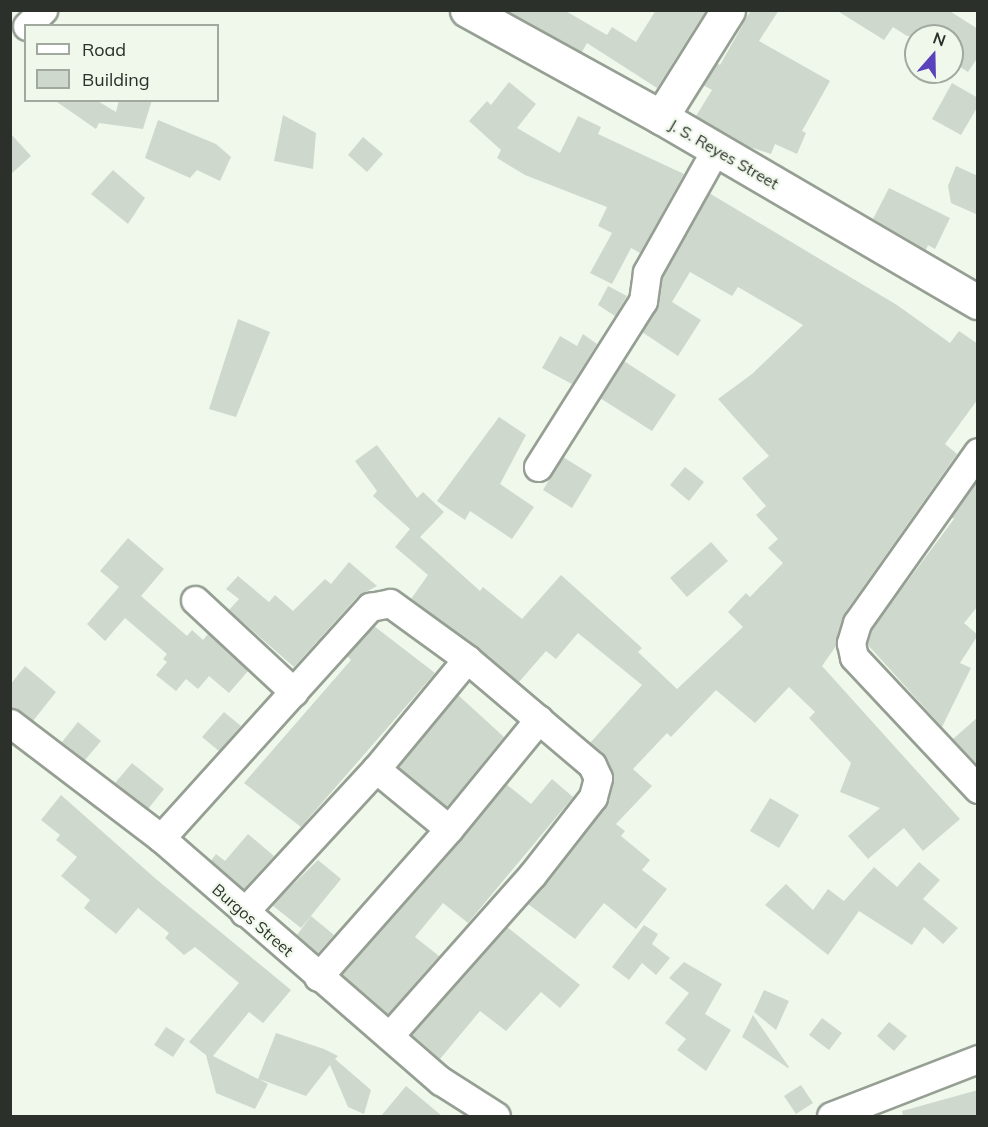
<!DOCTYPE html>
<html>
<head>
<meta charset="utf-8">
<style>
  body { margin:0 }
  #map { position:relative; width:988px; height:1127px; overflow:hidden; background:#eff8eb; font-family:Mulish,sans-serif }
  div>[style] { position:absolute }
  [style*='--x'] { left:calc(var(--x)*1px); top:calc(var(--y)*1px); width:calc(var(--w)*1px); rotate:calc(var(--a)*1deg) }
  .building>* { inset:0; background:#cfd8cc }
  .roads { filter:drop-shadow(2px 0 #969f93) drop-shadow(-2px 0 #969f93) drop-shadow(0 2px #969f93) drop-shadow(0 -2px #969f93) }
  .minor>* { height:27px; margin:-13.5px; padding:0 13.5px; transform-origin:13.5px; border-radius:13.5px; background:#fff }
  .tertiary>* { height:33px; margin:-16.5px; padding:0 16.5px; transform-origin:16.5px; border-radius:16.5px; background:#fff }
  span { translate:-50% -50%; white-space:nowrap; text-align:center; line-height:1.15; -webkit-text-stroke:4.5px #eff8eb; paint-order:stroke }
  .street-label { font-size:16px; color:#2c302b }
  .frame { position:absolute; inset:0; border:12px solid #2c302b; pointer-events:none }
  .legend { position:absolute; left:24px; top:24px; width:195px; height:78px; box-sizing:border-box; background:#eff8eb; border:2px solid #a1a89e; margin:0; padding:8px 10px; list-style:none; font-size:18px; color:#2c302b }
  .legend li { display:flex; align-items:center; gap:12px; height:30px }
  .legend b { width:30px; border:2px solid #a1a89e }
  .north { position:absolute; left:904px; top:24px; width:60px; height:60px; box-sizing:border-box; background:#eff8eb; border:2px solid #a1a89e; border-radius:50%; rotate:20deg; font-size:16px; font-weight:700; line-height:24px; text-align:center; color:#2c302b }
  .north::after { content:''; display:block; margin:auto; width:21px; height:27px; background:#5a42ba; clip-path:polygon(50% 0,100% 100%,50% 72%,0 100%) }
</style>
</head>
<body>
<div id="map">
  <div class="building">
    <i style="clip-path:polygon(564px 10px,607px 35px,612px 27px,636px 42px,656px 10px,706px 10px,657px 88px,587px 43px,582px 52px,509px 12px)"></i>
    <i style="clip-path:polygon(751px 10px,779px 10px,759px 41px,830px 81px,802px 131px,806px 133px,797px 154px,775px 144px,771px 154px,750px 147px,696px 116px,712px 90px,703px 85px,717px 63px,720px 65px)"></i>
    <i style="clip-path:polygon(836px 10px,948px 10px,978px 29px,978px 57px,968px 72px,952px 62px,952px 36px,907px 36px,893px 27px,884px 40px)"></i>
    <i style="clip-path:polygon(509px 82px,536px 104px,517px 128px,560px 153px,578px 116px,601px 127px,598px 134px,684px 174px,640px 253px,631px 248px,612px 284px,590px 273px,612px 233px,598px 226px,607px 207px,525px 175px,497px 158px,501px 150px,469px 121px,487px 101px,491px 105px)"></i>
    <i style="clip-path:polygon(952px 83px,978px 98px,978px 106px,961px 135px,932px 119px)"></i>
    <i style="clip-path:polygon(54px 100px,96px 100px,116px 112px,119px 100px,152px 100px,143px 129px,99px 123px,96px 129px)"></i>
    <i style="clip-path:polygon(283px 115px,316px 133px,313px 169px,274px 161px)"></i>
    <i style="clip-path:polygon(158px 120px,216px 144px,231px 157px,220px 181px,197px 170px,190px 178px,145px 158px)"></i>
    <i style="clip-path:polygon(10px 133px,31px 156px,10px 175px)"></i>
    <i style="clip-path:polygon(363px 137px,383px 154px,367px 172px,348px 155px)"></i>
    <i style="clip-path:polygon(956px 166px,978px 176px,978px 215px,951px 203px,948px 186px)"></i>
    <i style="clip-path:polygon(113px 170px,145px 198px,128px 224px,91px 194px)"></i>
    <i style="clip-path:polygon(889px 188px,950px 218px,935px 249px,928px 245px,926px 250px,873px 219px)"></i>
    <i style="clip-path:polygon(709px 193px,897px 305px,950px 343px,959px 331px,978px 344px,978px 399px,945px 444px,957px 454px,844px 614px,836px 646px,822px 666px,960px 819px,923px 851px,904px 828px,868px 859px,848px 836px,880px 808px,840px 792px,851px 763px,809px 718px,815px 712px,789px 687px,755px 723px,716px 690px,671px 737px,667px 733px,633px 769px,652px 786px,616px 824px,625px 831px,621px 836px,650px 860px,642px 870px,667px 889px,636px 929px,604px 903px,575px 939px,528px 904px,606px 806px,612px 772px,603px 753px,590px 743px,642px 685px,578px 633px,556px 659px,546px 651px,519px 682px,411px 599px,428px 575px,395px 547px,410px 529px,373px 496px,377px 491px,355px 461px,377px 445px,417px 498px,423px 492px,444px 512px,420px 537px,480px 591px,483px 587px,522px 619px,561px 575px,642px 648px,638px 652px,677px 689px,743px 627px,728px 612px,746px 593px,750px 597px,783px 563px,768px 548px,778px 539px,756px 515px,766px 506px,742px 478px,769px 456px,718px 399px,752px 374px,803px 325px,738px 287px,732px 296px,690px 272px,672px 302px,701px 320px,678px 356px,642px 332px,657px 309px,662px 277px)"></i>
    <i style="clip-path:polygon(608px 286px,627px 296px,615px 316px,598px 305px)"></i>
    <i style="clip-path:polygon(238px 319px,270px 332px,236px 417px,209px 409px)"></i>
    <i style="clip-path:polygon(583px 334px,597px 344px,572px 384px,542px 368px,560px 336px,577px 346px)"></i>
    <i style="clip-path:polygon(624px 361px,676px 395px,652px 431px,600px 398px)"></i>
    <i style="clip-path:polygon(499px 417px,526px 435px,500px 484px,534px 507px,512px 539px,470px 511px,465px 520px,437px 501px)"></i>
    <i style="clip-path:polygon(563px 457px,592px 475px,572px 508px,543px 490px)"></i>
    <i style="clip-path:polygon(685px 467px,704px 482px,689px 501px,670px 485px)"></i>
    <i style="clip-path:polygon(978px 480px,978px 606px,964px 623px,978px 635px,960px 663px,971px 668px,942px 727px,867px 644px,871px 630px,954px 519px,951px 517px)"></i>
    <i style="clip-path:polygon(128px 538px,164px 569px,141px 596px,187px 636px,192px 630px,203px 640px,208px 634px,248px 671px,229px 693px,209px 676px,198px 689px,186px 679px,176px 691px,156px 675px,167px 662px,163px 659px,167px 654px,125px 618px,105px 641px,87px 624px,119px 587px,100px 571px)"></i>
    <i style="clip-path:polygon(711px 542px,728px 561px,687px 597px,670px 578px)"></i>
    <i style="clip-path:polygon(349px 562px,377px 586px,358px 596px,294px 667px,229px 610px,239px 599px,226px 589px,238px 576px,269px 602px,275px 595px,293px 611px,325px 579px,331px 584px)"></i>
    <i style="clip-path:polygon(374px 626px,435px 673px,301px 827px,244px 783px,351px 660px,347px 656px)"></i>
    <i style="clip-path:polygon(25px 666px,56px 692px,33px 721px,10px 708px,10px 685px)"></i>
    <i style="clip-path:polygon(458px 695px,504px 737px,447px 807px,398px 767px)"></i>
    <i style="clip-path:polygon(224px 712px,241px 726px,219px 751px,202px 737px)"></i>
    <i style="clip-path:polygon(978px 717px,978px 765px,953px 739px)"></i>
    <i style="clip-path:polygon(78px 722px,101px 741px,85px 760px,62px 742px)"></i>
    <i style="clip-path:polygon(132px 763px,164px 789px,148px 809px,115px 783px)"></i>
    <i style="clip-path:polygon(552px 779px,573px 797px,468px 923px,443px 903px,415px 937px,439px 956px,388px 1014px,342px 974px,506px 784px,531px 804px)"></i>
    <i style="clip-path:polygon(61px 795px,156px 879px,291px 990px,263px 1023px,249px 1012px,213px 1056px,258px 1079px,276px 1033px,324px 1049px,338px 1056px,335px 1059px,371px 1090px,364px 1114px,348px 1107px,330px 1065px,306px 1096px,259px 1079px,268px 1084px,255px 1109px,216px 1093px,206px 1055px,189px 1042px,239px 983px,195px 947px,184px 955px,165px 938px,169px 933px,138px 908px,116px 934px,84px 908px,90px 900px,61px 876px,77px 857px,56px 840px,60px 835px,41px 820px)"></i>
    <i style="clip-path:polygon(770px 798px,799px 815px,779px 848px,750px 831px)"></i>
    <i style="clip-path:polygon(248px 834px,274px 856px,244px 889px,211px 861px,216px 854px,225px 861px)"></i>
    <i style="clip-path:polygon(318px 860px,341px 879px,301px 928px,272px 905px)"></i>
    <i style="clip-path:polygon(919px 862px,940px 880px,923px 899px,958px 928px,943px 944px,924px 927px,912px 945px,859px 911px,828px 955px,765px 905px,786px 884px,813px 910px,828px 889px,844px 901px,874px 867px,897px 887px)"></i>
    <i style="clip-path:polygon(311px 916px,334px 935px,318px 953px,297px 935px)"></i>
    <i style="clip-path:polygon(644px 925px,658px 934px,652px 944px,670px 958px,656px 975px,642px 963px,629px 980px,612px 967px)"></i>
    <i style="clip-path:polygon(507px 927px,580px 985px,560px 1008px,541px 992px,506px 1031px,480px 1011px,440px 1059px,411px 1034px)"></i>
    <i style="clip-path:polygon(684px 962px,722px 984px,705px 1014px,731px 1030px,706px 1071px,677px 1050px,686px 1039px,665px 1023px,689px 993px,669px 978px)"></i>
    <i style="clip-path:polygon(764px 990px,789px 1001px,776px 1030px,754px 1012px)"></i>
    <i style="clip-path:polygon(753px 1015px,789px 1067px,788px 1068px,742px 1037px)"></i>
    <i style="clip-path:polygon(822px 1018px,842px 1033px,829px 1050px,809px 1035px)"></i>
    <i style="clip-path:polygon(889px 1022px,907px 1036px,894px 1051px,877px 1036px)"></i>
    <i style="clip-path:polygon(166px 1027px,185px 1039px,173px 1057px,154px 1045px)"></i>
    <i style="clip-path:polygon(801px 1085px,813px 1103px,796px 1114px,784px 1096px)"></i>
    <i style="clip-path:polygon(406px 1086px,442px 1116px,381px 1116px)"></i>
    <i style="clip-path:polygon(978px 1090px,978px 1116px,903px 1116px,902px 1111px)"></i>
  </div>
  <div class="roads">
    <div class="minor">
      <i style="--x:27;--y:26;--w:23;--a:-45"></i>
      <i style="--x:978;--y:452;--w:209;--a:125.3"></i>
      <i style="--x:857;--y:623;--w:21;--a:107"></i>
      <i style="--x:851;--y:643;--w:14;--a:78"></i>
      <i style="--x:854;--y:657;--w:181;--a:46.8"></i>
      <i style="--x:538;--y:467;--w:196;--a:-57.7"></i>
      <i style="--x:643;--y:301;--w:29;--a:-82"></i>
      <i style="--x:647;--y:272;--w:141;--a:-60.7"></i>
      <i style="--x:195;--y:600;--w:135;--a:42.9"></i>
      <i style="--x:10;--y:723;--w:190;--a:37.3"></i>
      <i style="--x:161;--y:838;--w:371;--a:41"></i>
      <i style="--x:441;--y:1081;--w:65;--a:32.5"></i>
      <i style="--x:376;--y:769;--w:94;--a:39.4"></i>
      <i style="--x:161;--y:838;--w:312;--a:-47.9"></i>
      <i style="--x:370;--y:607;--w:20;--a:-11"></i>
      <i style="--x:390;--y:603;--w:95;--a:36"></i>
      <i style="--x:467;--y:659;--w:164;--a:40.3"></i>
      <i style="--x:592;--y:765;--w:14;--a:65"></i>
      <i style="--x:598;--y:778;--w:20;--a:105"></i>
      <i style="--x:593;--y:797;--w:99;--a:128"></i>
      <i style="--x:532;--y:875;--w:215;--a:131.6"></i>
      <i style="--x:244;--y:912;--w:195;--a:-47.3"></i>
      <i style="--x:376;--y:769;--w:143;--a:-50.4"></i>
      <i style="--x:318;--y:977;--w:198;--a:-48.5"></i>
      <i style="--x:449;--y:829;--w:142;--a:-50.7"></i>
      <i style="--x:831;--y:1116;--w:158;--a:-21.2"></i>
    </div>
    <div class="tertiary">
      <i style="--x:467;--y:10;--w:222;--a:28.9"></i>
      <i style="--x:661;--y:117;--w:367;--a:30.3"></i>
      <i style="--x:661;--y:117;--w:126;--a:-57.9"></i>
    </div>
  </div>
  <div class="street-label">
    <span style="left:724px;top:154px;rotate:30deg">J. S. Reyes Street</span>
    <span style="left:253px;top:920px;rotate:41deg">Burgos Street</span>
  </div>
  <div class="frame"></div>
  <ul class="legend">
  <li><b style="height:8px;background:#fff"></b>Road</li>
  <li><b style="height:16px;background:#cfd8cc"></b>Building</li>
  </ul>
  <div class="north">N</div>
</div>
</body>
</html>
